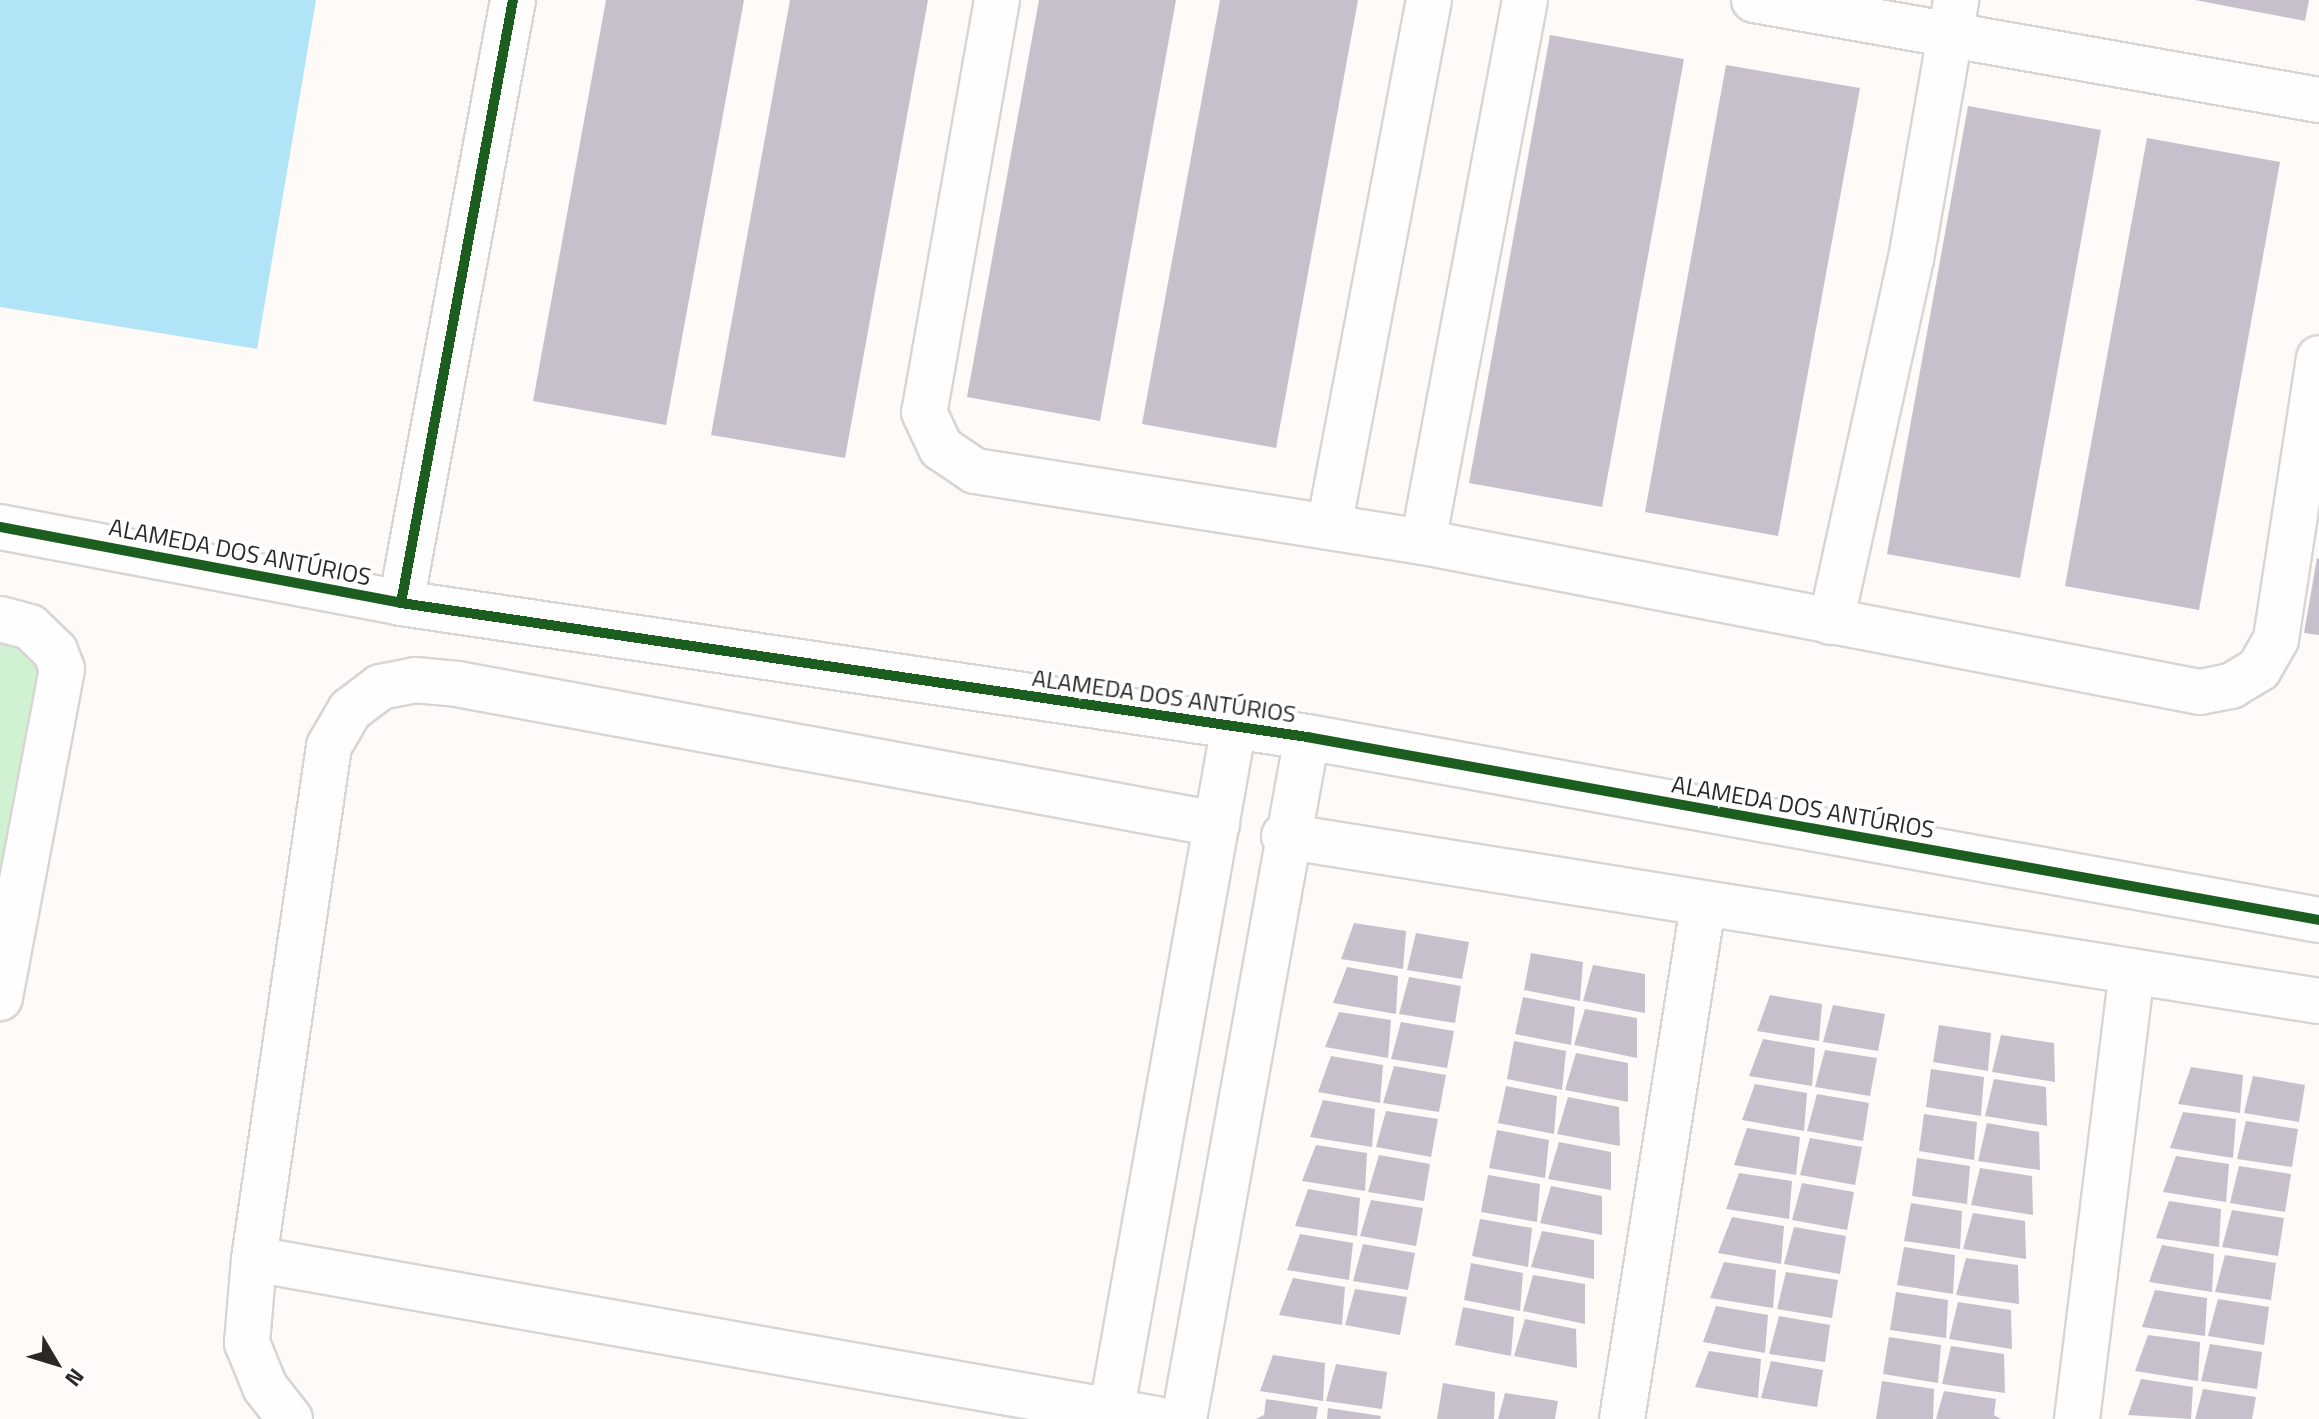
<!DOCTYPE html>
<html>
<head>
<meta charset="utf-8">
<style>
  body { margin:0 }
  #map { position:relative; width:2319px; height:1419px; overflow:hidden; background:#fdfaf8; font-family:"Titillium Web",sans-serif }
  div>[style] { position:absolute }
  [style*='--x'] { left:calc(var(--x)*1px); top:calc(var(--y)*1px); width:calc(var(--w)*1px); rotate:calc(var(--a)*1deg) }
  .green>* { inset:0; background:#d0f1d2 }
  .water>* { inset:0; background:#b2e4f7 }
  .building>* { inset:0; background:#c7c0cc }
  .roads { filter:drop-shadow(2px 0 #d8d5d3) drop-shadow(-2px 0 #d8d5d3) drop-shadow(0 2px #d8d5d3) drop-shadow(0 -2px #d8d5d3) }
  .minor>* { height:44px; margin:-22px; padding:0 22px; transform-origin:22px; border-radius:22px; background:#fffefe }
  .cycleway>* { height:10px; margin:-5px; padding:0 5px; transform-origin:5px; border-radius:5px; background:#1b5e20 }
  span { translate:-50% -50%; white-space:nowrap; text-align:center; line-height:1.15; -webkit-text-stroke:7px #fff; paint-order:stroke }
  .street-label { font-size:24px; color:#2c2826 }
  .north { position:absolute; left:16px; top:1323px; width:80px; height:80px; -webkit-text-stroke:6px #fff; paint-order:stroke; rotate:128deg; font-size:22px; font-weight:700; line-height:32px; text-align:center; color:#2c2826 }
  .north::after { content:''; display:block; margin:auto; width:28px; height:36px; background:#2c2826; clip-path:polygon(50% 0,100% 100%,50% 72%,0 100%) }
</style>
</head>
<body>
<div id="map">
  <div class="green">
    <i style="clip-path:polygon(0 626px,45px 651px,0 1016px)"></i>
  </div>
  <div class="water">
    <i style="clip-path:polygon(0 0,316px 0,257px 349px,0 307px)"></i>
  </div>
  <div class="building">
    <i style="clip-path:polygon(606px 0,744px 0,666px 425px,533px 401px)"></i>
    <i style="clip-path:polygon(790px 0,928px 0,845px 458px,711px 435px)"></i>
    <i style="clip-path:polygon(1039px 0,1176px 0,1100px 421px,967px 397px)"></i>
    <i style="clip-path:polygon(1220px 0,1358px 0,1276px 448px,1142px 424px)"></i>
    <i style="clip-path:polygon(2195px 0,2309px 0,2305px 21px)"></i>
    <i style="clip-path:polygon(1550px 35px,1684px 59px,1602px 507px,1469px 483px)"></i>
    <i style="clip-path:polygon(1726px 65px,1860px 88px,1778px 536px,1645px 512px)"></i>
    <i style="clip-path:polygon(1968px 106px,2101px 130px,2020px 578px,1887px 554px)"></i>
    <i style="clip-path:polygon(2147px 138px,2280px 162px,2199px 610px,2065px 586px)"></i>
    <i style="clip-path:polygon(2317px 558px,2319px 559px,2319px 635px,2304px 633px)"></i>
    <i style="clip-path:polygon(1354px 923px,1406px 931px,1403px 969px,1341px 959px)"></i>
    <i style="clip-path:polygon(1416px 933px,1469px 942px,1462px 979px,1407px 970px)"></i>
    <i style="clip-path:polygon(1531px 953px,1583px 962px,1580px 1001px,1524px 990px)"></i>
    <i style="clip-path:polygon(1593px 965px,1645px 974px,1645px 1013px,1583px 1001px)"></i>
    <i style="clip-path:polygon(1347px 967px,1398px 976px,1396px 1014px,1333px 1003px)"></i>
    <i style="clip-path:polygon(1409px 977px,1461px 986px,1455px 1023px,1399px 1014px)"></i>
    <i style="clip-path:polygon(1770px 995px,1822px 1004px,1819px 1041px,1757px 1031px)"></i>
    <i style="clip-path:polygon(1523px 997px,1575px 1007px,1571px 1045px,1515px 1034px)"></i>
    <i style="clip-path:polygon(1833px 1005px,1885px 1014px,1878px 1051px,1823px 1042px)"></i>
    <i style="clip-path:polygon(1585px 1009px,1637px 1018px,1637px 1058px,1574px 1045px)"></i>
    <i style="clip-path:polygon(1339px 1012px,1391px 1020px,1388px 1058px,1325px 1047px)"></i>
    <i style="clip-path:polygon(1401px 1022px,1454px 1031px,1447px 1068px,1391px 1059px)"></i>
    <i style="clip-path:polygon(1939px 1025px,1991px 1033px,1988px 1071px,1933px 1062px)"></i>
    <i style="clip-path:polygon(2001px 1035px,2054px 1043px,2055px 1082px,1992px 1072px)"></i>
    <i style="clip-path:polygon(1763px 1039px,1815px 1048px,1812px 1086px,1749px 1076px)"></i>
    <i style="clip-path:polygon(1514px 1041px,1566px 1051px,1562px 1090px,1507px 1079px)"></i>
    <i style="clip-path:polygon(1825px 1050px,1877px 1058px,1870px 1096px,1815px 1087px)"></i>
    <i style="clip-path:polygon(1576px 1053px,1628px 1063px,1628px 1102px,1565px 1090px)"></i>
    <i style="clip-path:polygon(1331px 1056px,1383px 1065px,1380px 1103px,1318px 1092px)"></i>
    <i style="clip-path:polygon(1394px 1066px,1446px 1075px,1439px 1112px,1383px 1103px)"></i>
    <i style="clip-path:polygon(2191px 1067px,2243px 1075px,2240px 1113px,2178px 1104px)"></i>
    <i style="clip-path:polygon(1931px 1069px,1984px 1077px,1981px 1116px,1926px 1107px)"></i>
    <i style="clip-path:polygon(2253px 1076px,2305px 1085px,2299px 1122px,2244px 1113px)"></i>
    <i style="clip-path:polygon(1994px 1079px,2046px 1087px,2047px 1126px,1985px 1116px)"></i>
    <i style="clip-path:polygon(1755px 1084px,1807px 1093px,1804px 1131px,1742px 1120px)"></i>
    <i style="clip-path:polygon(1506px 1086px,1557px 1096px,1554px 1134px,1498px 1123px)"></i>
    <i style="clip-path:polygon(1817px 1094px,1869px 1103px,1863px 1141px,1807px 1131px)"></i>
    <i style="clip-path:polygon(1568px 1097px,1619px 1107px,1620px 1146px,1557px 1134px)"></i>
    <i style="clip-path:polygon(1323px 1100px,1375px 1109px,1372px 1147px,1310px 1137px)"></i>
    <i style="clip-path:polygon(1386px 1111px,1438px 1119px,1431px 1157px,1376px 1147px)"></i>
    <i style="clip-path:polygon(2183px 1112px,2236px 1119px,2233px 1158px,2170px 1148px)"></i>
    <i style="clip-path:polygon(1924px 1114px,1977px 1122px,1974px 1160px,1919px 1151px)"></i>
    <i style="clip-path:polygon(2246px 1121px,2298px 1129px,2292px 1167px,2237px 1159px)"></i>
    <i style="clip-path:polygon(1987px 1123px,2039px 1132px,2040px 1170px,1978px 1161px)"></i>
    <i style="clip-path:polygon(1747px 1128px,1800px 1137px,1796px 1175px,1734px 1165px)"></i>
    <i style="clip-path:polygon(1497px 1130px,1549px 1140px,1545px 1178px,1489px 1168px)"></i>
    <i style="clip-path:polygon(1810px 1138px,1862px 1147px,1855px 1185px,1800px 1175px)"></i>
    <i style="clip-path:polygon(1559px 1142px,1611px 1152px,1611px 1190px,1548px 1179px)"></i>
    <i style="clip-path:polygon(1316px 1145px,1367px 1153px,1365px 1191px,1302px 1181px)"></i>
    <i style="clip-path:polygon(1379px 1155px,1430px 1164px,1424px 1201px,1368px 1192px)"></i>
    <i style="clip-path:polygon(2176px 1156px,2229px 1164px,2226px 1202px,2163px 1192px)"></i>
    <i style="clip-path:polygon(1917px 1158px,1970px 1166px,1967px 1204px,1912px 1196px)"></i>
    <i style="clip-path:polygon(2239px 1166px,2291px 1174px,2285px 1212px,2230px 1203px)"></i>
    <i style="clip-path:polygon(1980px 1168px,2032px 1176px,2033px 1215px,1971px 1205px)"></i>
    <i style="clip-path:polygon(1739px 1173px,1792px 1181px,1789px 1219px,1726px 1209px)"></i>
    <i style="clip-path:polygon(1488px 1175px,1540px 1184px,1537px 1222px,1481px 1212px)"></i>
    <i style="clip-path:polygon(1802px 1183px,1854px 1192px,1847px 1230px,1792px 1220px)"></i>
    <i style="clip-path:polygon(1551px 1186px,1602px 1196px,1602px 1235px,1540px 1223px)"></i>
    <i style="clip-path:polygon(1308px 1189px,1360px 1198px,1357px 1236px,1295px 1226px)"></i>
    <i style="clip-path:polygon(1371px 1200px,1423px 1208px,1416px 1246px,1360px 1236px)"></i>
    <i style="clip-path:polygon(2169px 1201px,2221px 1209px,2219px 1247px,2156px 1238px)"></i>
    <i style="clip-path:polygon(1911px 1203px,1962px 1211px,1960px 1249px,1904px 1241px)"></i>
    <i style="clip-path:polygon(2232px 1210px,2284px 1218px,2278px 1256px,2222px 1247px)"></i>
    <i style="clip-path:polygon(1973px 1213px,2025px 1221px,2026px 1259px,1963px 1249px)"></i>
    <i style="clip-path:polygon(1732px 1217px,1784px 1226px,1781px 1264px,1718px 1253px)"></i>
    <i style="clip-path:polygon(1480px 1219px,1532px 1228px,1528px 1267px,1472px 1256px)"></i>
    <i style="clip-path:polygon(1794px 1227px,1846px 1236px,1840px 1274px,1784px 1264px)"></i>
    <i style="clip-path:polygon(1542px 1231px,1594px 1240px,1594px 1279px,1531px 1267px)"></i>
    <i style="clip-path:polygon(1300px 1234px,1353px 1243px,1349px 1280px,1287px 1270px)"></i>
    <i style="clip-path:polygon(1363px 1244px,1415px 1253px,1408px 1290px,1353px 1281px)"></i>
    <i style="clip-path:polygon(2162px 1245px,2214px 1254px,2212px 1292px,2149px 1282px)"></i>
    <i style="clip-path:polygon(1904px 1247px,1955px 1255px,1953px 1294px,1897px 1285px)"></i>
    <i style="clip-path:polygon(2225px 1255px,2276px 1263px,2271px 1300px,2215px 1292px)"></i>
    <i style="clip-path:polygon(1966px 1258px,2018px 1265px,2019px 1304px,1956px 1295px)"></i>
    <i style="clip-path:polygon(1724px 1262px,1776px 1270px,1773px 1308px,1710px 1298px)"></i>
    <i style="clip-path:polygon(1471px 1263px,1523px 1273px,1520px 1311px,1464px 1300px)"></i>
    <i style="clip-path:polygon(1786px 1272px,1838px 1280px,1832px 1318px,1777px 1309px)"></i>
    <i style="clip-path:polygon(1533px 1275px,1585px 1284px,1585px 1324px,1523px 1311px)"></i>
    <i style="clip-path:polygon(1293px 1278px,1345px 1287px,1342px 1325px,1279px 1315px)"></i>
    <i style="clip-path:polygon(1355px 1289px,1407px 1297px,1400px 1335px,1345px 1325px)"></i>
    <i style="clip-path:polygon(2155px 1290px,2207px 1298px,2205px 1336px,2142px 1327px)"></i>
    <i style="clip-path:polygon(1896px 1292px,1948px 1300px,1946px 1338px,1890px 1330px)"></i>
    <i style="clip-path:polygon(2218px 1299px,2269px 1307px,2264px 1345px,2208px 1336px)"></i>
    <i style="clip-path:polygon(1958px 1302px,2011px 1310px,2012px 1349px,1949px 1339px)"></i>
    <i style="clip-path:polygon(1716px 1306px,1768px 1315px,1765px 1353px,1703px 1342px)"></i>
    <i style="clip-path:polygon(1463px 1307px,1514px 1317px,1511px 1356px,1455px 1345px)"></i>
    <i style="clip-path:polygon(1779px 1316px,1830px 1325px,1825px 1362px,1769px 1354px)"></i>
    <i style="clip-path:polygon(1525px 1319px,1576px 1329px,1577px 1368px,1514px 1356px)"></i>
    <i style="clip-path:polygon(2148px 1335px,2200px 1342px,2198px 1381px,2135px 1371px)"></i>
    <i style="clip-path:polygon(1889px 1337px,1941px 1345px,1938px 1383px,1883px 1374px)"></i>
    <i style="clip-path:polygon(2210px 1344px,2262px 1352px,2257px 1389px,2201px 1381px)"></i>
    <i style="clip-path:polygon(1951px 1346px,2004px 1354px,2005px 1393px,1942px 1384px)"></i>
    <i style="clip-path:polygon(1709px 1351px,1761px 1359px,1758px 1398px,1695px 1387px)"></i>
    <i style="clip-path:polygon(1273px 1355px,1325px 1363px,1323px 1401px,1260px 1391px)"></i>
    <i style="clip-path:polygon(1771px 1361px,1823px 1370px,1817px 1407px,1761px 1398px)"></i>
    <i style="clip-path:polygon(1336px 1364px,1387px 1372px,1382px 1409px,1326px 1401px)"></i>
    <i style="clip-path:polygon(2141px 1379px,2193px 1387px,2191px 1419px,2128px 1415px)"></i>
    <i style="clip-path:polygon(1882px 1381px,1934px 1389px,1933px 1419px,1876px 1419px)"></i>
    <i style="clip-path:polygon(1443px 1383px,1495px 1392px,1494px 1419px,1437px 1419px)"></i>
    <i style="clip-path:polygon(2203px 1389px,2256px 1397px,2252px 1419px,2195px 1419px)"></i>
    <i style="clip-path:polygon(1944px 1391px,1996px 1399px,1994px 1415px,2001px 1419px,1936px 1419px)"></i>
    <i style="clip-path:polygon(1505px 1393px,1558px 1401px,1555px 1419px,1498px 1419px)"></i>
    <i style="clip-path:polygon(1266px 1399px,1318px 1407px,1316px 1419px,1256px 1419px,1264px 1415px)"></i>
    <i style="clip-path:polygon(1328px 1408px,1381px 1416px,1380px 1419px,1327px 1419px)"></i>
  </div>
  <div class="roads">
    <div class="minor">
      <i style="--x:997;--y:0;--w:418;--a:100"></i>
      <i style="--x:924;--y:412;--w:40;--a:65"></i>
      <i style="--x:941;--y:448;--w:41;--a:34.1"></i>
      <i style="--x:975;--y:471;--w:454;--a:9"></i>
      <i style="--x:1423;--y:542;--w:791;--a:10.93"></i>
      <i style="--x:2200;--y:692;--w:32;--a:-11"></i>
      <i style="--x:2231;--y:686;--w:33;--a:-31"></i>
      <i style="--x:2259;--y:669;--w:34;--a:-60"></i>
      <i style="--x:2276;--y:639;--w:284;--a:-81.3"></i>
      <i style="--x:1754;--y:0;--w:574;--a:10.04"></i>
      <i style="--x:0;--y:527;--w:408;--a:10.7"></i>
      <i style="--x:401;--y:603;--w:916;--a:8.41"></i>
      <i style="--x:1307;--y:737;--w:1028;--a:10.25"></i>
      <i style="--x:1329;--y:527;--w:536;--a:-79.26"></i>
      <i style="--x:1423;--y:542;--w:552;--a:-79.34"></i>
      <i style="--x:401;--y:603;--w:613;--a:-79.48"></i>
      <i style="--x:0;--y:619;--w:31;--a:15"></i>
      <i style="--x:30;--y:627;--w:35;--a:44"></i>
      <i style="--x:55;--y:651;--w:19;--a:69"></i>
      <i style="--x:62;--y:669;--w:335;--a:100.7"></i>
      <i style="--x:1831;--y:622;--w:372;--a:-77.6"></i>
      <i style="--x:1911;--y:259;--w:263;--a:-80.1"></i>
      <i style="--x:1284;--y:836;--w:1048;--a:9.06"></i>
      <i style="--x:254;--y:1259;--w:916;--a:10.06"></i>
      <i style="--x:290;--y:1419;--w:41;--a:-128"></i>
      <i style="--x:265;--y:1387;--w:48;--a:-112.2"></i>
      <i style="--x:247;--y:1343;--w:84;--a:-85.2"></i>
      <i style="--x:254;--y:1259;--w:518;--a:-81.68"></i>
      <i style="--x:329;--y:746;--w:42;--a:-59.7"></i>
      <i style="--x:350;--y:710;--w:38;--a:-37"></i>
      <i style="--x:380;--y:687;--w:36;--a:-11"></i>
      <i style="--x:415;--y:680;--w:42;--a:5.4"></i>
      <i style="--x:457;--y:684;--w:773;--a:10.44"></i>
      <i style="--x:1110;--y:1419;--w:704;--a:-79.86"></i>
      <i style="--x:1184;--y:1419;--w:693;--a:-79.78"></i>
      <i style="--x:1622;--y:1419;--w:519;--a:-81.03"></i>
      <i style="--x:2077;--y:1419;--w:451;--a:-83"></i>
    </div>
  </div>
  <div class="cycleway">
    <i style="--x:0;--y:527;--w:408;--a:10.7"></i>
    <i style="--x:401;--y:603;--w:916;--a:8.41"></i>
    <i style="--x:1307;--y:737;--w:1028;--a:10.25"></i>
    <i style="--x:401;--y:603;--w:613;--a:-79.48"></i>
  </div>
  <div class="street-label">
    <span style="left:240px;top:552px;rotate:11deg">ALAMEDA DOS ANTÚRIOS</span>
    <span style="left:1164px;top:696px;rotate:8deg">ALAMEDA DOS ANTÚRIOS</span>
    <span style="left:1803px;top:807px;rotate:10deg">ALAMEDA DOS ANTÚRIOS</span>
  </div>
  <div class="north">N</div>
</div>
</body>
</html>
